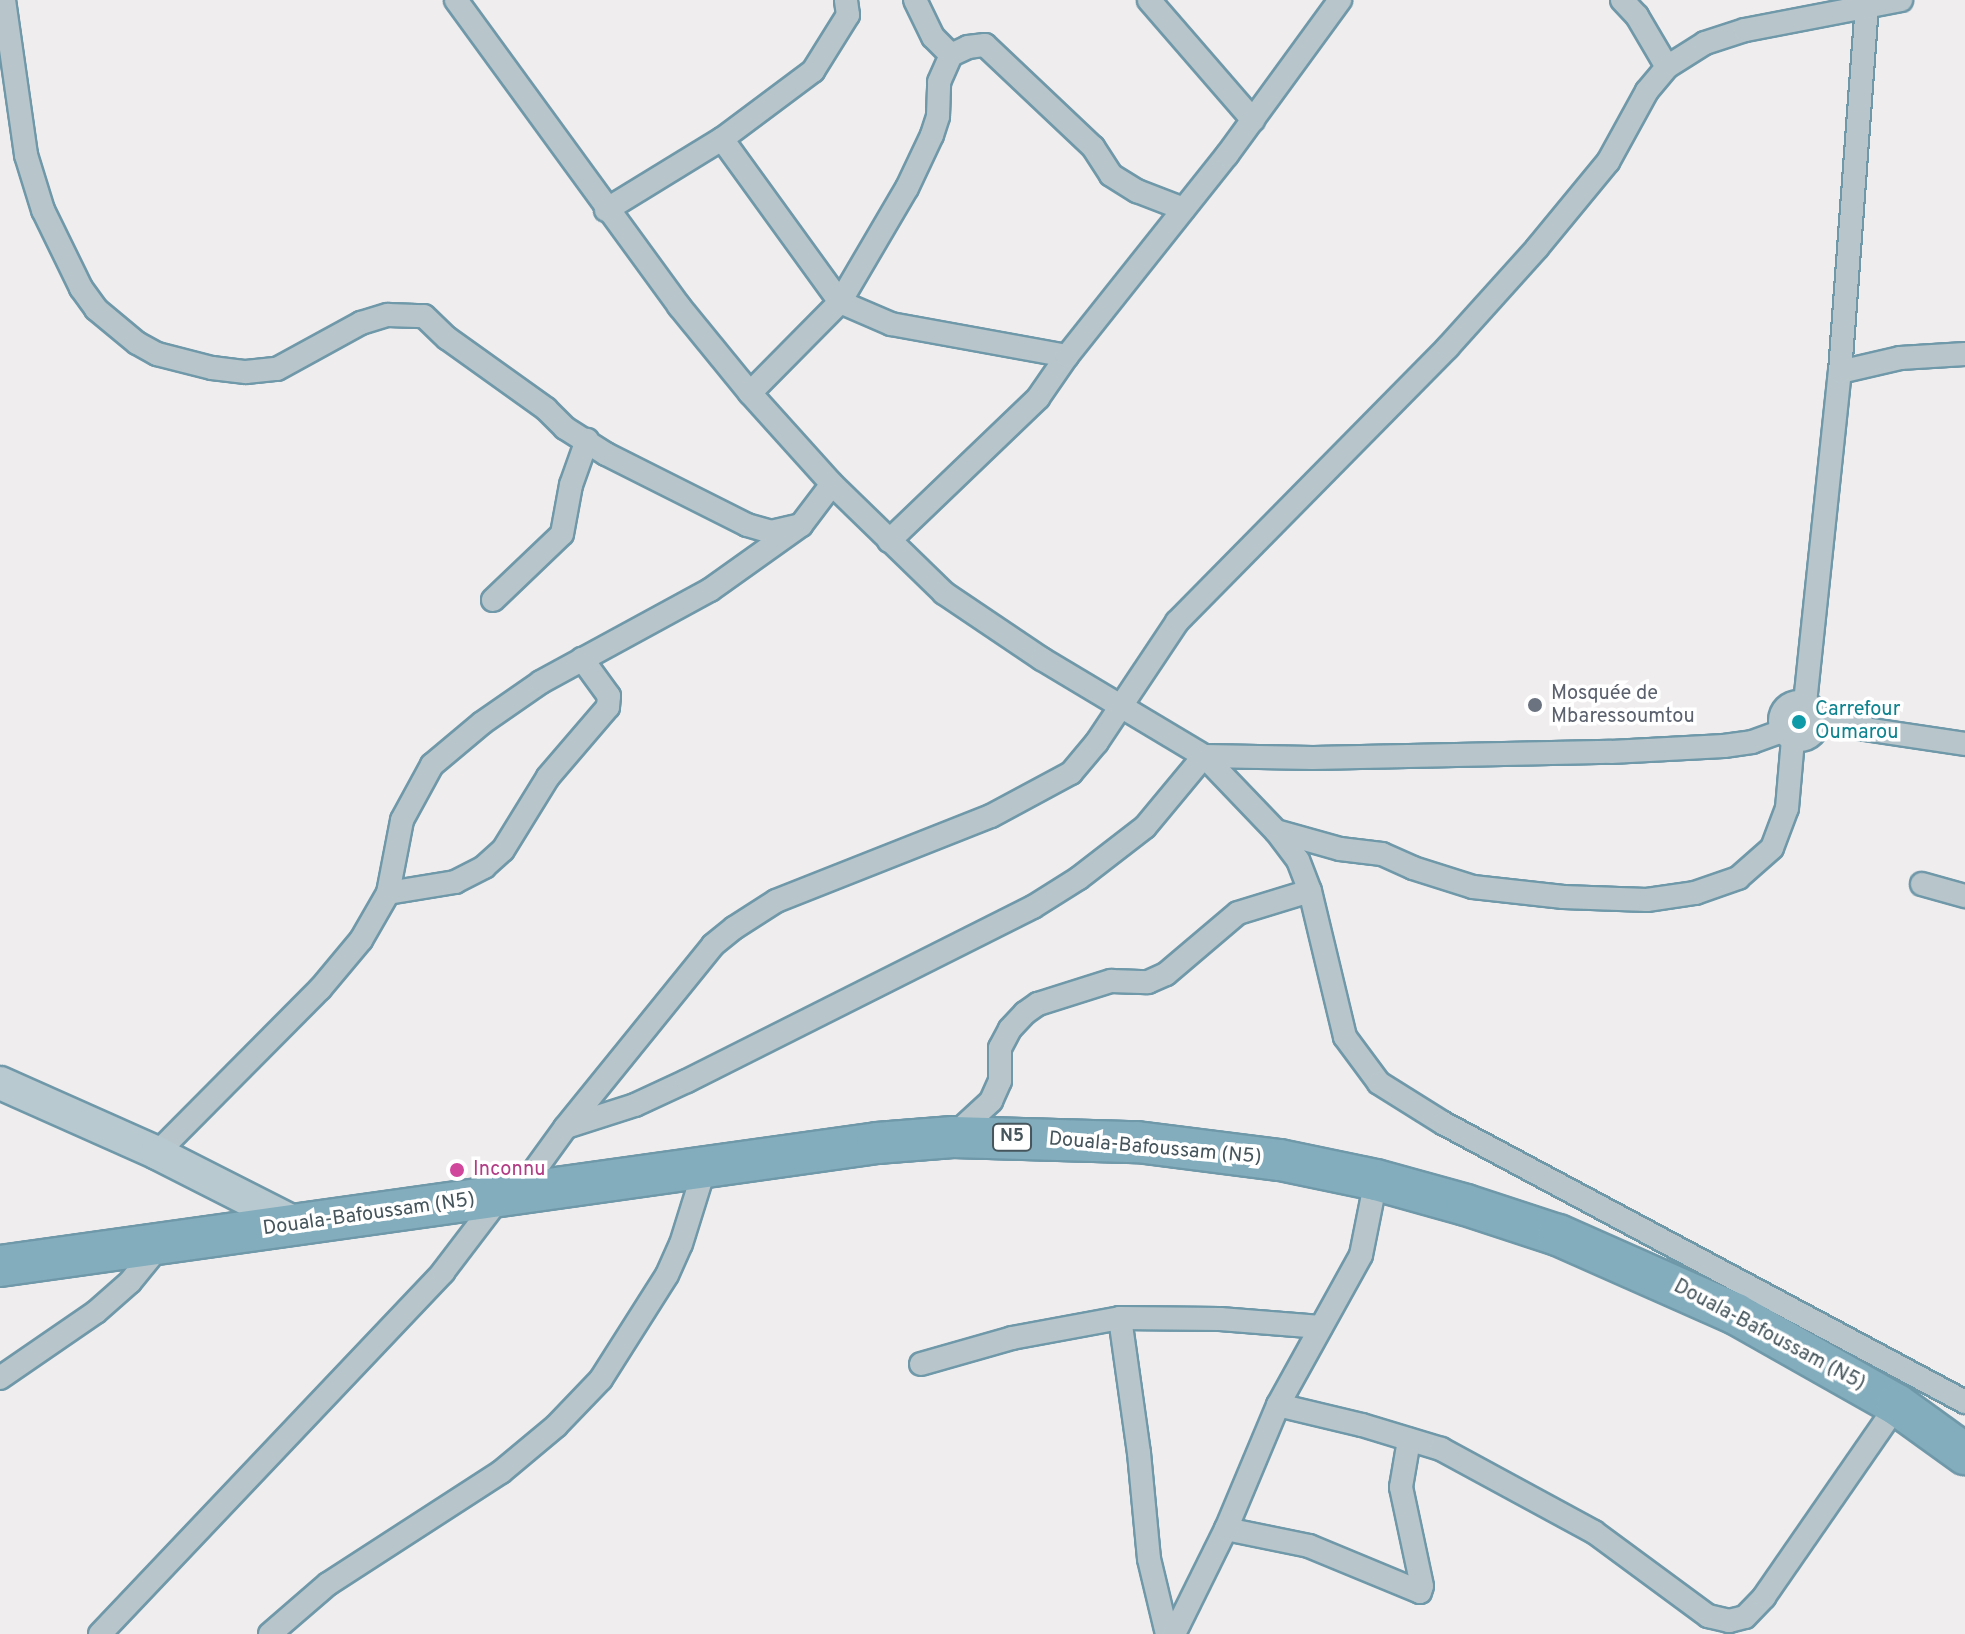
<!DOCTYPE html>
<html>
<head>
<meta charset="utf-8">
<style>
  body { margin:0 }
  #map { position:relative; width:1965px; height:1634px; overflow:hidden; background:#f0edee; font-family:Overpass,sans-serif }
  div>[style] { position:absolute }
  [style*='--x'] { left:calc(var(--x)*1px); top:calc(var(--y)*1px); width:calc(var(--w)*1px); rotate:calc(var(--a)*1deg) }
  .roads { filter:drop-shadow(2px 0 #6f98a9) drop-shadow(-2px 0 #6f98a9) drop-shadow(0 2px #6f98a9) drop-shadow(0 -2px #6f98a9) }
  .street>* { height:22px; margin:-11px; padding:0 11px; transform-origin:11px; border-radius:11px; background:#b8c6cb }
  .street>.ring { margin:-11px; padding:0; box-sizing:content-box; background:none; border:22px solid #b8c6cb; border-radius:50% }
  .secondary>* { height:32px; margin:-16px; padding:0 16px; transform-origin:16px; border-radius:16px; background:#b8c9d0 }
  .highway>* { height:40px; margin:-20px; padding:0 20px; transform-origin:20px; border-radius:20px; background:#83adbd }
  .dots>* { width:22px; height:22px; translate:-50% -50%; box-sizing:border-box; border:4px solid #fff; border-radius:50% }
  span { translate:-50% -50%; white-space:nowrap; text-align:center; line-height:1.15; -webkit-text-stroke:7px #fff; paint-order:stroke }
  .shield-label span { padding:2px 6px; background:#fff; border:2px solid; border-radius:6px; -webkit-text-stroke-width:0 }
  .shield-label { font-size:18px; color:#45555b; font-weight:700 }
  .worship-label { font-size:20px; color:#5b616d }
  .left { translate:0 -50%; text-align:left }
  .culture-label { font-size:20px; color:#0d838f }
  .street-label { font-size:20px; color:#45555b }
  .hotel-label { font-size:20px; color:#b23c85 }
</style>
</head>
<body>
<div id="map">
  <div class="roads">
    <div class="street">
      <i style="--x:4;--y:0;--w:157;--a:81.9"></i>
      <i style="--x:26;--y:155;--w:58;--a:72.8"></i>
      <i style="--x:43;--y:210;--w:87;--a:64"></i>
      <i style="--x:81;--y:288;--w:26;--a:54"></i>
      <i style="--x:96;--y:309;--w:53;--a:39.7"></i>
      <i style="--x:137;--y:343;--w:23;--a:29"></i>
      <i style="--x:157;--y:354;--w:57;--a:14.3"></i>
      <i style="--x:212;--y:368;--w:34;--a:7"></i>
      <i style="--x:246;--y:372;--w:31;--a:-6"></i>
      <i style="--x:277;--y:369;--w:96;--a:-28.7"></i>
      <i style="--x:361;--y:323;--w:28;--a:-17"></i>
      <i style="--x:388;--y:315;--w:36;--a:2"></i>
      <i style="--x:424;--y:316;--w:32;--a:44"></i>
      <i style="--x:447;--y:338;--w:122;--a:35.6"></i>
      <i style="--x:546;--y:409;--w:27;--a:45"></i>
      <i style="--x:565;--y:428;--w:49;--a:32.4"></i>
      <i style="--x:606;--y:454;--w:158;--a:26.7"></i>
      <i style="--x:747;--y:525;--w:25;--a:16"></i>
      <i style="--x:771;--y:532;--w:31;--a:-13"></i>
      <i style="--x:456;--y:0;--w:379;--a:53.9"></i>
      <i style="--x:679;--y:306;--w:112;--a:50.8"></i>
      <i style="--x:750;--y:393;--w:122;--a:48"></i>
      <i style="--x:832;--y:484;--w:156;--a:44.2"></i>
      <i style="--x:944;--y:593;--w:118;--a:34"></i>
      <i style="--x:1042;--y:659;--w:189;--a:30.9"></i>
      <i style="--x:1204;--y:756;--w:104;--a:46.2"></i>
      <i style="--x:1276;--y:831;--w:36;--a:53"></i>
      <i style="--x:1298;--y:860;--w:33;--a:69"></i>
      <i style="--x:1310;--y:891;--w:150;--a:76.5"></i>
      <i style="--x:1345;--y:1037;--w:57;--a:53.5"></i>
      <i style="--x:1379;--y:1083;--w:75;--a:32"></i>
      <i style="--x:1443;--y:1123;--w:592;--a:28.12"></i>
      <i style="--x:1149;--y:0;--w:159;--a:49.1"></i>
      <i style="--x:1622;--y:0;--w:22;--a:47"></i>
      <i style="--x:1637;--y:16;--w:59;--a:59.5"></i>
      <i style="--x:951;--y:55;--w:19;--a:-25"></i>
      <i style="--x:968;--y:47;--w:17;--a:-7"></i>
      <i style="--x:985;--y:45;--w:149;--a:43.4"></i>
      <i style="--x:1093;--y:147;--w:33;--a:57"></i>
      <i style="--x:1111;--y:175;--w:31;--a:32"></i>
      <i style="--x:1137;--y:191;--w:50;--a:21"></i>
      <i style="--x:722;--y:139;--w:201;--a:54.1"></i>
      <i style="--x:840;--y:302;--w:56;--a:23.3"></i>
      <i style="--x:891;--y:324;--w:179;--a:10.3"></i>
      <i style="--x:606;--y:210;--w:136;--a:-31.5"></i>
      <i style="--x:722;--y:139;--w:114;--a:-36.8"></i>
      <i style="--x:813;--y:71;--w:66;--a:-58"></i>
      <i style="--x:848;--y:15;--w:15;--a:-98"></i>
      <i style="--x:1840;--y:372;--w:62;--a:-13.1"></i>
      <i style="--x:1900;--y:358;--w:65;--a:-3.5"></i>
      <i style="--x:750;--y:393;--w:128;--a:-45.3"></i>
      <i style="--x:840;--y:302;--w:132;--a:-59.6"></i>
      <i style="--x:907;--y:188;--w:59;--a:-64.7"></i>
      <i style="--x:932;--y:135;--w:20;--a:-72"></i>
      <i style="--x:938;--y:116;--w:34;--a:-88"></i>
      <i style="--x:939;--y:82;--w:30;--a:-66"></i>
      <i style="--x:951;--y:55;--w:25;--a:-135"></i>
      <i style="--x:933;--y:37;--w:41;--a:-115.9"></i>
      <i style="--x:889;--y:541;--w:207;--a:-43.8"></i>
      <i style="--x:1038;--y:398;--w:51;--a:-55.4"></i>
      <i style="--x:1067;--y:356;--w:257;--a:-51.5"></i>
      <i style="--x:1227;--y:155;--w:192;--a:-53.9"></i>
      <i style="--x:493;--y:600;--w:95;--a:-43.7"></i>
      <i style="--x:562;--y:534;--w:50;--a:-79.6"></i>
      <i style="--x:571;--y:485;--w:48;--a:-70.4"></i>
      <i class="ring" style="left:1780px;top:702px;width:16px;height:16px"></i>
      <i style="--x:1805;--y:703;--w:333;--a:-84"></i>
      <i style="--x:1840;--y:372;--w:373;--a:-85.8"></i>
      <i style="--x:1818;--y:722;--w:149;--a:8.5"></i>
      <i style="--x:1276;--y:831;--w:66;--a:15.7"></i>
      <i style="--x:1340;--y:849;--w:42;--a:6.8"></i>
      <i style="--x:1382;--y:854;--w:34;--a:24"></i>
      <i style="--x:1413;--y:868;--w:63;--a:17.6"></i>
      <i style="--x:1473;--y:887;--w:91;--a:6.3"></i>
      <i style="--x:1563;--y:897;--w:84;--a:2"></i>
      <i style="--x:1647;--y:900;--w:49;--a:-8.3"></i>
      <i style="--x:1695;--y:893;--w:46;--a:-19.2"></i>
      <i style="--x:1738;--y:878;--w:45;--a:-41.4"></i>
      <i style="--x:1772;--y:848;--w:43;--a:-69.4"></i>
      <i style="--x:1787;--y:808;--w:69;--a:-85"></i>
      <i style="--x:1922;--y:884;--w:45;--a:15.6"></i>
      <i style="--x:388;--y:893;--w:68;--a:-9.3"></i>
      <i style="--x:455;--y:882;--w:33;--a:-27"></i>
      <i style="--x:484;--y:867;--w:25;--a:-42"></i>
      <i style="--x:503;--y:850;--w:86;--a:-58.3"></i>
      <i style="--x:548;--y:777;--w:92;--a:-49.4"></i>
      <i style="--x:608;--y:707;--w:11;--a:-85"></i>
      <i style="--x:609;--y:696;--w:46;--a:-126.1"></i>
      <i style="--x:566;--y:1127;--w:72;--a:-17.7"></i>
      <i style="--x:635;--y:1105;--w:57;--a:-24.8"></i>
      <i style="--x:687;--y:1081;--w:387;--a:-26.7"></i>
      <i style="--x:1033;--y:907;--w:54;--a:-32.2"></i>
      <i style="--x:1079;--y:878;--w:83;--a:-37.7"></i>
      <i style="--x:1145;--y:827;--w:92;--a:-50.3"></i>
      <i style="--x:1204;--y:756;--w:109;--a:1.1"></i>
      <i style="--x:1313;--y:758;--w:298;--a:-1.2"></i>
      <i style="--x:1611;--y:752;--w:113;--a:-3"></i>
      <i style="--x:1724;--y:746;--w:28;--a:-8"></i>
      <i style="--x:1752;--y:742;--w:33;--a:-20"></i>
      <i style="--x:953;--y:1136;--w:52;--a:-42.6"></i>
      <i style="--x:991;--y:1101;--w:22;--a:-66"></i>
      <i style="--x:1000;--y:1081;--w:33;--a:-90"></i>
      <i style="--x:1000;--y:1048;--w:21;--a:-62"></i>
      <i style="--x:1010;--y:1029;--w:22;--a:-47"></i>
      <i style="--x:1025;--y:1013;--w:16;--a:-35"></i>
      <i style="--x:1038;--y:1004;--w:77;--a:-17.5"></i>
      <i style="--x:1111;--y:981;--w:37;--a:2"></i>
      <i style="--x:1148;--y:982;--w:20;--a:-24"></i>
      <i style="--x:1166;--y:974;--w:94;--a:-40.3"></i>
      <i style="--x:1238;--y:913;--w:75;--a:-17"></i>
      <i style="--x:157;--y:1153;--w:231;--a:-45.2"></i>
      <i style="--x:320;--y:989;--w:64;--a:-50.1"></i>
      <i style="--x:361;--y:940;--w:54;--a:-60.1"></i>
      <i style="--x:388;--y:893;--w:74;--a:-79.1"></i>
      <i style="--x:402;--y:820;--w:63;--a:-61.4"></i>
      <i style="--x:432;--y:765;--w:65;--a:-40"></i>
      <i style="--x:482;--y:723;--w:72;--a:-34.8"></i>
      <i style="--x:541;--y:682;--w:192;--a:-28.6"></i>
      <i style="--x:710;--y:590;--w:112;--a:-35.5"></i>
      <i style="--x:801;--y:525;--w:51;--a:-52.9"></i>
      <i style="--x:518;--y:1193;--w:80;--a:-54.1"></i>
      <i style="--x:565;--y:1128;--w:235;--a:-51"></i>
      <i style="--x:713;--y:945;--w:27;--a:-39"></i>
      <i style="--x:734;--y:928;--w:50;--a:-32.7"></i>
      <i style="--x:776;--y:901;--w:231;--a:-21.6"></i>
      <i style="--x:991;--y:816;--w:91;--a:-28.3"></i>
      <i style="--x:1071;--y:773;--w:40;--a:-50"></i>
      <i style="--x:1097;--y:742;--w:144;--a:-56.3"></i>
      <i style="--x:1177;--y:622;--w:386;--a:-45.4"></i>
      <i style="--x:1448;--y:347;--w:133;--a:-48"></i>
      <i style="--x:1537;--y:248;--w:112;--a:-50.5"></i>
      <i style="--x:1608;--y:162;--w:81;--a:-61.2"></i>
      <i style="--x:1647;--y:91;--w:31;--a:-50"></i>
      <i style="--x:1667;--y:67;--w:45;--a:-32.3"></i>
      <i style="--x:1705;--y:43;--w:42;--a:-18"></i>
      <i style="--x:1745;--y:30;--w:159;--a:-10.9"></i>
      <i style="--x:1120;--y:1318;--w:136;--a:82"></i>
      <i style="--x:1139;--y:1453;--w:106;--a:84.6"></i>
      <i style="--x:1149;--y:1559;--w:77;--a:76.5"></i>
      <i style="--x:921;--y:1364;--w:95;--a:-15.9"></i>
      <i style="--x:1012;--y:1338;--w:110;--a:-10.5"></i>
      <i style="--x:1120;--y:1318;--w:100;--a:0.6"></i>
      <i style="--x:1220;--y:1319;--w:101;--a:4.5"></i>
      <i style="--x:0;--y:1378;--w:116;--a:-34.5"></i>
      <i style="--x:96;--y:1312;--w:45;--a:-41.4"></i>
      <i style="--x:130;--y:1282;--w:49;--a:-50.8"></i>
      <i style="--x:1278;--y:1405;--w:86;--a:13.4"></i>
      <i style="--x:1362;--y:1425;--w:83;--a:16.9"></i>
      <i style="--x:1441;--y:1449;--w:174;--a:28.5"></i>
      <i style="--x:1594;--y:1532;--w:142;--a:36.4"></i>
      <i style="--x:1708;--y:1616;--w:22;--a:13"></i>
      <i style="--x:1729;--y:1621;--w:16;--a:-14"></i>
      <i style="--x:1745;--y:1617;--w:28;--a:-46"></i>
      <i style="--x:1764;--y:1597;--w:234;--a:-55.3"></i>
      <i style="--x:1226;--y:1529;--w:85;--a:11.6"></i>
      <i style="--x:1309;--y:1546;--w:120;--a:22.5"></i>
      <i style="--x:1420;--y:1592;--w:6;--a:-72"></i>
      <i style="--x:1422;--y:1586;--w:101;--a:-102"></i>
      <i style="--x:1401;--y:1487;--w:48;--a:-80.3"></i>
      <i style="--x:100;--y:1634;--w:499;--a:-46.5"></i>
      <i style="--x:443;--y:1272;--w:96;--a:-52.7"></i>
      <i style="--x:270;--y:1634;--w:77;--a:-40.8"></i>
      <i style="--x:328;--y:1584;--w:206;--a:-32.9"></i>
      <i style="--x:501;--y:1472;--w:72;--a:-39.9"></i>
      <i style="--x:556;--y:1426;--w:65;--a:-46.2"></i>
      <i style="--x:601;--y:1379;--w:123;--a:-57.6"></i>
      <i style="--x:667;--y:1275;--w:34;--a:-66"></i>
      <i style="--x:681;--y:1244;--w:81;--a:-72.7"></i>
      <i style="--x:1174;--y:1634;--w:117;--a:-63.7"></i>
      <i style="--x:1226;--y:1529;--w:134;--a:-67.2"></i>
      <i style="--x:1278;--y:1405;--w:171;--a:-61"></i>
      <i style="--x:1361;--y:1255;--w:76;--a:-78.7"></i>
    </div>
    <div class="secondary">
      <i style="--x:0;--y:1083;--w:172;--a:24"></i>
      <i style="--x:157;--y:1153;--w:159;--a:26.9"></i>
    </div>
    <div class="highway">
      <i style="--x:0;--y:1266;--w:886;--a:-7.98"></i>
      <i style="--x:877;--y:1143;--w:76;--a:-4.5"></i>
      <i style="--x:953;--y:1137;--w:184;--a:1.6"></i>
      <i style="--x:1137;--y:1142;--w:144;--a:7.2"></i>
      <i style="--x:1280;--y:1160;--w:98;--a:11.8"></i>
      <i style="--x:1376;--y:1180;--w:93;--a:15.5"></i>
      <i style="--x:1466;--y:1205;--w:97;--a:18.1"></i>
      <i style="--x:1558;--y:1235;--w:195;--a:23.9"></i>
      <i style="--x:1736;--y:1314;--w:185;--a:29.5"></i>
      <i style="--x:1897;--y:1405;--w:84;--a:35.8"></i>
    </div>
  </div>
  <div class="dots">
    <i style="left:1535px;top:705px;background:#6b7280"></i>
    <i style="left:1799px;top:722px;background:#0f9aa8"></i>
    <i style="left:457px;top:1170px;background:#d1479c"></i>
  </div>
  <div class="shield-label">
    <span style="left:1012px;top:1137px">N5</span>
  </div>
  <div class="worship-label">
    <span class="left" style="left:1551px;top:706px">Mosquée de<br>Mbaressoumtou</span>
  </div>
  <div class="culture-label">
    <span class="left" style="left:1815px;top:722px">Carrefour<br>Oumarou</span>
  </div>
  <div class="street-label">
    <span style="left:1155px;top:1149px;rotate:5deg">Douala-Bafoussam (N5)</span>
    <span style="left:369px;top:1215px;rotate:-8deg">Douala-Bafoussam (N5)</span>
    <span style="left:1769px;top:1336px;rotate:28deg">Douala-Bafoussam (N5)</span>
  </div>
  <div class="hotel-label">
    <span class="left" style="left:473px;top:1170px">Inconnu</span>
  </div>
</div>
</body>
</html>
